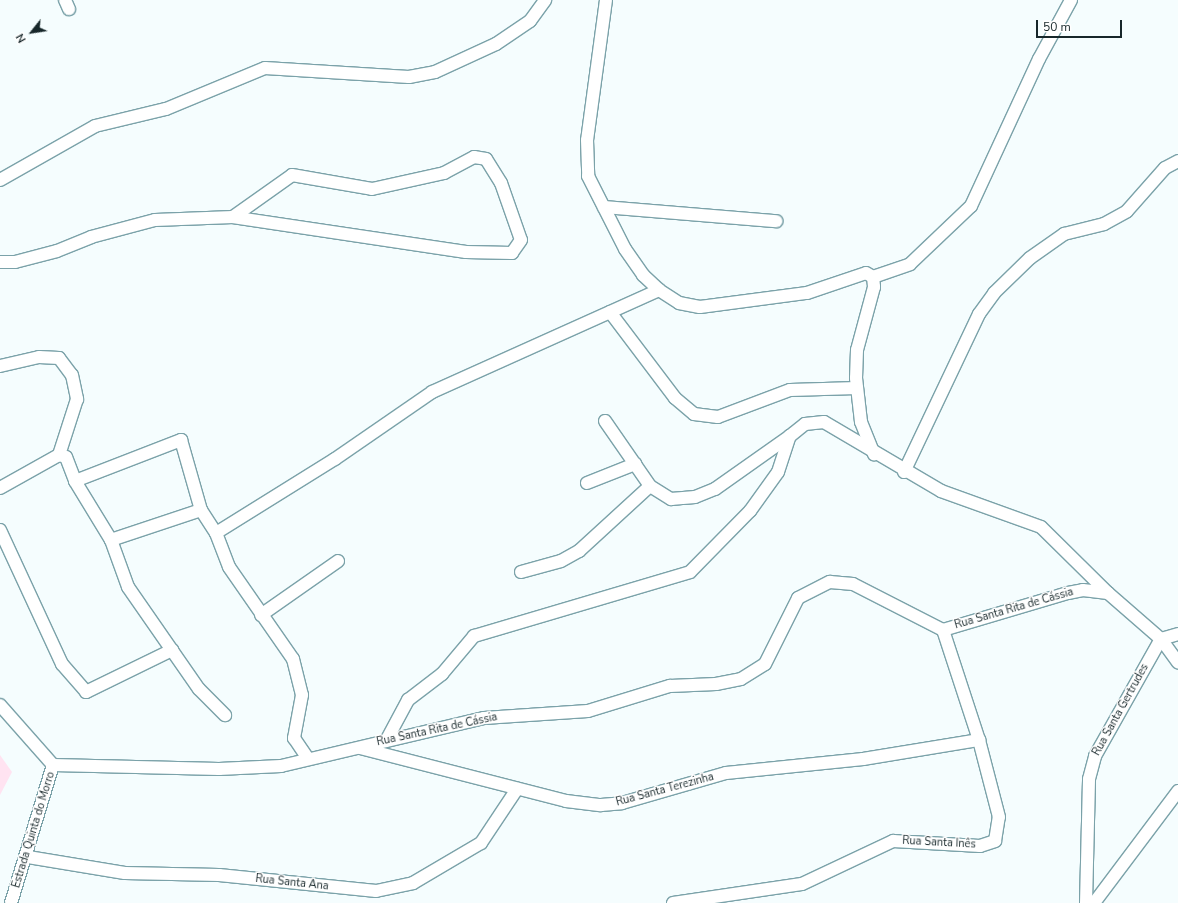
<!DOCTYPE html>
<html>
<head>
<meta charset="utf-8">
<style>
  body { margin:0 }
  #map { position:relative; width:1178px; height:903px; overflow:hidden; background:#f5fdfe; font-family:"Nunito Sans",sans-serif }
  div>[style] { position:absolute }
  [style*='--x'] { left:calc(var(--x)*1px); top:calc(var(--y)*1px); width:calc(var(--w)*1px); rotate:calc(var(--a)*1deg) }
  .green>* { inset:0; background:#ffe3f1 }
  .roads { filter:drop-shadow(1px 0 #7ba2a9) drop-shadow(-1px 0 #7ba2a9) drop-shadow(0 1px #7ba2a9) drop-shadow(0 -1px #7ba2a9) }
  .street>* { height:12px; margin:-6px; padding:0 6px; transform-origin:6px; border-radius:6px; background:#fff }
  span { translate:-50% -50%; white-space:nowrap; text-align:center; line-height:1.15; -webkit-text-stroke:3px #fff; paint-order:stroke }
  .street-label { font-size:11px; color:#17272a }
  .north { position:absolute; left:12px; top:12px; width:40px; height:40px; -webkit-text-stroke:3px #fff; paint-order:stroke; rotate:240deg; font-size:11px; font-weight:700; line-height:16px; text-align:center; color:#17272a }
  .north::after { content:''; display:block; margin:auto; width:14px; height:18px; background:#17272a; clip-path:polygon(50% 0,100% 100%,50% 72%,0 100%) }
  .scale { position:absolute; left:1036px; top:20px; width:86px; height:18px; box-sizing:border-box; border:2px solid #17272a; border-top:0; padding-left:5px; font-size:12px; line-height:14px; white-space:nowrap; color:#17272a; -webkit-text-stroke:3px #fff; paint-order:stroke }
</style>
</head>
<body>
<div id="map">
  <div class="green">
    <i style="clip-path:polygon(0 755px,12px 772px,0 795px)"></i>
  </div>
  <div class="roads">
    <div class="street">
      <i style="--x:65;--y:0;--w:10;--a:66"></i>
      <i style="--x:606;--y:0;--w:141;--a:97.7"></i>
      <i style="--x:587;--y:140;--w:36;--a:88"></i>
      <i style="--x:588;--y:176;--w:82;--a:63.1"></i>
      <i style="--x:625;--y:249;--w:32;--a:55"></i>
      <i style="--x:643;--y:275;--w:22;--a:43"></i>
      <i style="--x:659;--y:290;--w:24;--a:33"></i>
      <i style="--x:679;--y:303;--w:21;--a:11"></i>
      <i style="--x:700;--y:307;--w:108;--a:-7.5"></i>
      <i style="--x:807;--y:293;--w:62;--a:-18.7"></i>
      <i style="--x:866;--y:273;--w:8;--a:30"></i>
      <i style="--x:873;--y:277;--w:10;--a:84"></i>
      <i style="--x:874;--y:287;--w:65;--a:105.1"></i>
      <i style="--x:857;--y:350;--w:28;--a:92"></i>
      <i style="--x:856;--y:378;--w:44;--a:83.5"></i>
      <i style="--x:861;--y:422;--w:35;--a:68"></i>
      <i style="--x:0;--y:180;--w:109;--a:-29.6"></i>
      <i style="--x:95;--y:126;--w:73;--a:-13.5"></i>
      <i style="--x:166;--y:109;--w:107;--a:-22.5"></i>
      <i style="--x:265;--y:68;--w:144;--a:3.6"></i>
      <i style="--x:409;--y:77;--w:26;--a:-11"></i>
      <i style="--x:435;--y:72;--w:67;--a:-24.7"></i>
      <i style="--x:496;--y:44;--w:41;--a:-34.1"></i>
      <i style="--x:530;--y:21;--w:26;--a:-54"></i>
      <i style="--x:604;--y:207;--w:173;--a:4.7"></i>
      <i style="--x:0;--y:262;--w:15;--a:0"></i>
      <i style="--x:15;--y:262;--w:43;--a:-14.7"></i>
      <i style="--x:57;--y:251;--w:37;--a:-22"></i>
      <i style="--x:91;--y:237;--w:66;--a:-14.9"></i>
      <i style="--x:155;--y:220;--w:78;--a:-2.2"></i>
      <i style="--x:233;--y:217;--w:72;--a:-35.4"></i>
      <i style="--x:292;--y:175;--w:81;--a:9.9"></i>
      <i style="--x:372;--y:189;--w:74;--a:-12.5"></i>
      <i style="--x:444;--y:173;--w:34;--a:-28"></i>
      <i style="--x:474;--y:157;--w:12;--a:9"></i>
      <i style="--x:486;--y:159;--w:28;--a:58"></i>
      <i style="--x:501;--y:183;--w:60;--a:70.7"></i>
      <i style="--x:521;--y:240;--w:16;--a:125"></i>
      <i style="--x:512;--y:253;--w:46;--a:-178.8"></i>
      <i style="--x:466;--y:252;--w:236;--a:-171.5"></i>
      <i style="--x:873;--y:277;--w:39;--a:-19"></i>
      <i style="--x:910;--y:264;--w:84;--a:-43.6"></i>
      <i style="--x:971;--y:206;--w:162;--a:-65.2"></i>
      <i style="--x:1039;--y:59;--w:67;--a:-61.5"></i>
      <i style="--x:610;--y:312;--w:108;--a:52.9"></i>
      <i style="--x:675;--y:398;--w:25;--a:40"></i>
      <i style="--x:694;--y:414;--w:24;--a:7"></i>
      <i style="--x:718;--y:417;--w:77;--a:-20.6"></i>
      <i style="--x:790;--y:390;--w:67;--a:-1.7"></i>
      <i style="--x:0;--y:366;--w:40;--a:-13"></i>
      <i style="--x:39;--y:357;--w:20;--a:3"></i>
      <i style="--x:59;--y:358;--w:21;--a:53"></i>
      <i style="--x:72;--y:375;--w:25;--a:78"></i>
      <i style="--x:77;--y:399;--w:59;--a:107.8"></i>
      <i style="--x:605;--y:421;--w:79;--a:55.3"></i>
      <i style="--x:650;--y:486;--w:25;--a:32"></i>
      <i style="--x:671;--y:499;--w:24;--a:-5"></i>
      <i style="--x:695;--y:497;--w:22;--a:-22"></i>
      <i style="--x:715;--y:489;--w:92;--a:-35.2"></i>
      <i style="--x:904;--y:472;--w:175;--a:-64.6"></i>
      <i style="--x:979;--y:314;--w:26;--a:-54"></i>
      <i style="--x:994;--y:293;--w:50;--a:-44.2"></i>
      <i style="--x:1030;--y:258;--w:42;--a:-35.2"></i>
      <i style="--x:1064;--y:234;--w:41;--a:-14"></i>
      <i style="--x:1104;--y:224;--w:26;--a:-29"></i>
      <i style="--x:1127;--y:211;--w:57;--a:-48.5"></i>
      <i style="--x:1165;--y:168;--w:15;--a:-28"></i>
      <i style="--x:587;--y:483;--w:52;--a:-21.6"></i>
      <i style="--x:0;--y:488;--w:68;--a:-29.2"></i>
      <i style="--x:59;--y:455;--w:7;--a:16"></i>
      <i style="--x:66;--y:457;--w:26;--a:69"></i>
      <i style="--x:201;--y:510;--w:95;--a:161.6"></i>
      <i style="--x:111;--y:540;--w:50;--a:70.1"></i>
      <i style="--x:128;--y:587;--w:124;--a:55.2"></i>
      <i style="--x:199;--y:689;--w:37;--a:45"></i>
      <i style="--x:0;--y:530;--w:148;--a:65.2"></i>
      <i style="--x:62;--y:664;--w:37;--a:49"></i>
      <i style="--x:86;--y:692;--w:96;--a:-26"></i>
      <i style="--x:216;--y:533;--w:36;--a:69"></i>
      <i style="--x:229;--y:567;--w:112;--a:55.2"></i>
      <i style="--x:293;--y:659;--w:37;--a:76"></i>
      <i style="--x:302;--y:695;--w:44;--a:100.5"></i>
      <i style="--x:294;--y:738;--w:25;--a:56"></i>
      <i style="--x:111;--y:540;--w:69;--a:-121.4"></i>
      <i style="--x:75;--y:481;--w:114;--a:-21.1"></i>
      <i style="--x:181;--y:440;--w:73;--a:74.1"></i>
      <i style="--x:201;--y:510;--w:27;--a:57"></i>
      <i style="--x:216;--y:533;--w:140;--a:-31.9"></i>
      <i style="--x:335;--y:459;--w:118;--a:-34.6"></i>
      <i style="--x:432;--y:392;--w:249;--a:-24.2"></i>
      <i style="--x:521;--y:572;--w:41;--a:-15.4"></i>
      <i style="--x:561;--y:561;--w:21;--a:-29"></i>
      <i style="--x:579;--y:551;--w:96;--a:-42.5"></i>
      <i style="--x:261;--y:615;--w:94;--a:-35"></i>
      <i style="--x:0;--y:705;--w:80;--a:48.5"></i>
      <i style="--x:386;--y:741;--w:47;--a:-61.8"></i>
      <i style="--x:408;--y:700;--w:43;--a:-37.4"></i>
      <i style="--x:442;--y:674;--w:50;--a:-49.9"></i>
      <i style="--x:474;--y:636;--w:225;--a:-16.5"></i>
      <i style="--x:690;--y:572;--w:86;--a:-45.5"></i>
      <i style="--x:750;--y:511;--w:48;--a:-54.3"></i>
      <i style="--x:778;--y:472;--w:38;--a:-72"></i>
      <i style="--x:790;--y:436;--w:19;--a:-39"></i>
      <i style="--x:805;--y:424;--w:19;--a:-6"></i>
      <i style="--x:824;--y:422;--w:136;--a:30.5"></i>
      <i style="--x:941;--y:491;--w:106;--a:19.8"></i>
      <i style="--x:1041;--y:527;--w:94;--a:44.6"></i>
      <i style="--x:360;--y:748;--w:213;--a:14.4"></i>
      <i style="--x:566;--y:801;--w:35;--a:7"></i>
      <i style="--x:601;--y:805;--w:21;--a:-5"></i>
      <i style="--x:622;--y:803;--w:108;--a:-16.1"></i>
      <i style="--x:726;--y:773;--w:138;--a:-5.8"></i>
      <i style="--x:863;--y:759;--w:118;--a:-9.3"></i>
      <i style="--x:53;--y:765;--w:166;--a:1.4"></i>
      <i style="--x:219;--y:769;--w:62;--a:-2.8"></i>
      <i style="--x:281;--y:766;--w:209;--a:-13.3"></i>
      <i style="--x:484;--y:718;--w:104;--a:-3.9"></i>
      <i style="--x:588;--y:711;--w:86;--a:-17"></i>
      <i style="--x:670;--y:686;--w:46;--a:-2.5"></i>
      <i style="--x:716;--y:684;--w:25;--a:-11"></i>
      <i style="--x:741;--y:679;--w:28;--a:-32"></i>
      <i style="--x:765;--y:664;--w:74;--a:-63.4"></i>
      <i style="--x:798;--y:598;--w:36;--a:-27"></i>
      <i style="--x:830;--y:582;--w:23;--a:5"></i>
      <i style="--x:853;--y:584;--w:101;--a:27.1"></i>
      <i style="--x:943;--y:630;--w:130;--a:-16.5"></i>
      <i style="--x:1068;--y:593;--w:15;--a:-11"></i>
      <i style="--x:1083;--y:590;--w:25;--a:7"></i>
      <i style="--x:1108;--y:593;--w:70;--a:41"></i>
      <i style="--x:1161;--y:639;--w:29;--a:54"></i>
      <i style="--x:28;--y:857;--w:98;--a:9.4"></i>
      <i style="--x:125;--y:873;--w:94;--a:1.2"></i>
      <i style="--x:219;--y:875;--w:158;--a:5.8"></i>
      <i style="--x:376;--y:891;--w:38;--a:-12"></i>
      <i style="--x:413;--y:883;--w:79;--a:-30.5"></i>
      <i style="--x:481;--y:843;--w:65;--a:-56.3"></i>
      <i style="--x:11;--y:903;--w:144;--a:-73.1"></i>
      <i style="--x:673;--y:903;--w:130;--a:-8.4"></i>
      <i style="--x:802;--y:884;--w:101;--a:-25.3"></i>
      <i style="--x:893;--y:841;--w:87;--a:3.3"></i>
      <i style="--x:980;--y:846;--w:16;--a:-18"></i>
      <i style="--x:995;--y:841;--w:24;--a:-81"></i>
      <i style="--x:999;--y:817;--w:80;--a:-104.6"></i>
      <i style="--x:979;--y:740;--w:116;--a:-108.1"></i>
      <i style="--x:1086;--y:903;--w:124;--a:-88.6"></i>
      <i style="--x:1089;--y:779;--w:24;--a:-75"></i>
      <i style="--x:1095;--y:756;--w:134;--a:-60.6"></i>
      <i style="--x:1161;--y:639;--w:18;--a:-16"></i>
      <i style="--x:1094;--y:903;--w:140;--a:-53.1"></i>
    </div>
  </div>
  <div class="street-label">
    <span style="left:1014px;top:609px;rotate:-16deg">Rua Santa Rita de Cássia</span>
    <span style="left:1121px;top:710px;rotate:-61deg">Rua Santa Gertrudes</span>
    <span style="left:437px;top:730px;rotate:-12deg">Rua Santa Rita de Cássia</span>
    <span style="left:665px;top:790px;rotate:-15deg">Rua Santa Terezinha</span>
    <span style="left:34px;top:830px;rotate:-73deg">Estrada Quinta do Morro</span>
    <span style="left:939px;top:843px;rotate:3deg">Rua Santa Inês</span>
    <span style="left:292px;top:883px;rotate:6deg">Rua Santa Ana</span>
  </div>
  <div class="north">N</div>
  <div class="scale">50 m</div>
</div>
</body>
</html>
